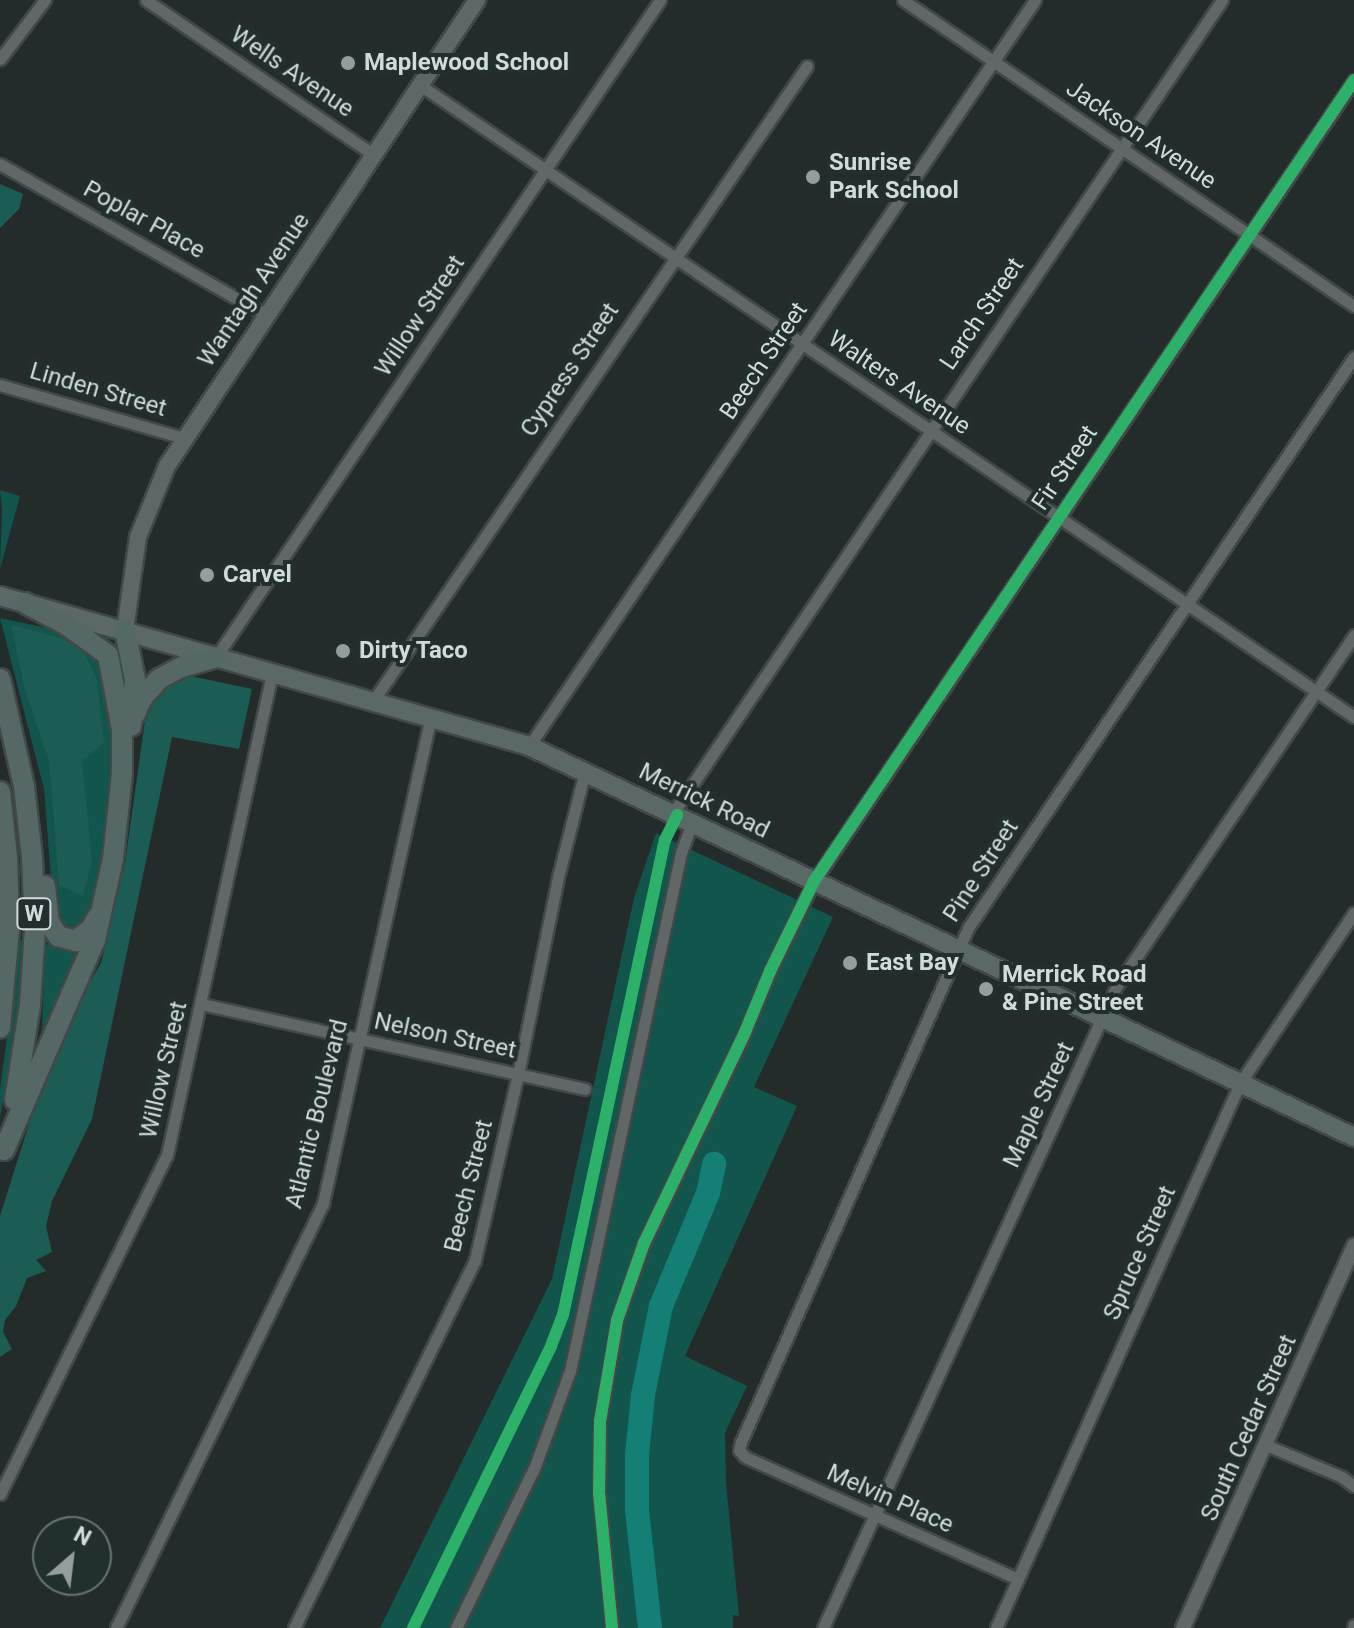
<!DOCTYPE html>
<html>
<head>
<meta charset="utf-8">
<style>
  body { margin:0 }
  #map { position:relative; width:1354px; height:1628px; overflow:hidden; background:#242c2b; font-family:Roboto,sans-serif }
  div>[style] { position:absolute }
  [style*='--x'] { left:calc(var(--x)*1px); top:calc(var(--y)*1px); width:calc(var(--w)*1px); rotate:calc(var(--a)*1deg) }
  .green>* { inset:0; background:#11554d }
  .forest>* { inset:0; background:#1b5d55 }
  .river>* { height:24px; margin:-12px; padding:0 12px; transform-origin:12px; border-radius:12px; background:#147f74 }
  .roads { filter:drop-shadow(2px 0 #414847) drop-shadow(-2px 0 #414847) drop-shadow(0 2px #414847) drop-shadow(0 -2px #414847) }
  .minor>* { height:11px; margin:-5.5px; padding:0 5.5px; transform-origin:5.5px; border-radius:5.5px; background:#616766 }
  .tertiary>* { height:14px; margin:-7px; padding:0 7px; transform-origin:7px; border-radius:7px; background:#616766 }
  .secondary>* { height:16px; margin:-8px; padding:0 8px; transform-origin:8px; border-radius:8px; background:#5d6866 }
  .primary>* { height:18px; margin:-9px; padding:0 9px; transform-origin:9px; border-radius:9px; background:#5a6866 }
  .motorway>* { height:20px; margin:-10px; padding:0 10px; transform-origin:10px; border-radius:10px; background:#566866 }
  .cycleway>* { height:12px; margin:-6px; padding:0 6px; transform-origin:6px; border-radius:6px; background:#2db169 }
  .dots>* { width:22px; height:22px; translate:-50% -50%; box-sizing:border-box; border:4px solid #21302d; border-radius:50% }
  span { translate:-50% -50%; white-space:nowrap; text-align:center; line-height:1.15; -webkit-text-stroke:8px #21302d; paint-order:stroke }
  .shield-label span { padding:2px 6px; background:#21302d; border:2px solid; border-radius:6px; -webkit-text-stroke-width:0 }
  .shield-label { font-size:22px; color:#d2dbda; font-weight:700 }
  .poi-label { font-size:24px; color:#d2dbda; font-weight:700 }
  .left { translate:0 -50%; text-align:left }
  .street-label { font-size:24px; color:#d2dbda }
  .north { position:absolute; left:32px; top:1516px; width:80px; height:80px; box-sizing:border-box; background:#21302d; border:2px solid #687472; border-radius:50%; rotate:28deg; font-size:22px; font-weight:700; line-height:32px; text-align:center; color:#d2dbda }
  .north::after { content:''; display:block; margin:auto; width:28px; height:36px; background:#959e9d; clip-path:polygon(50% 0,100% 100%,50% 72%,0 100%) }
</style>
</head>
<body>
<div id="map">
  <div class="green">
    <i style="clip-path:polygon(0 490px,20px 496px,0 569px,2px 509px)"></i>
    <i style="clip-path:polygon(0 618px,61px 631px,102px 660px,114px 731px,110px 790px,98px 894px,84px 929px,65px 932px,54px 916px,44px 789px)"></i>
    <i style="clip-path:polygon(656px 833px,833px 917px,754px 1087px,797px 1106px,685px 1356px,747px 1386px,725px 1433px,726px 1483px,739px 1616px,733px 1615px,733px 1628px,380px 1628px,552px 1279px,634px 898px)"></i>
    <i style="clip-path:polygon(20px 940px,24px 941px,22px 985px,0 1117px,0 1089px)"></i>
    <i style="clip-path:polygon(49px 944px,84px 953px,42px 1030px,45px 945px)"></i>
  </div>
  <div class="forest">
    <i style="clip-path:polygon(0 184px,23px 194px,19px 209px,0 228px)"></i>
    <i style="clip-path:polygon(11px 625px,68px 640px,84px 652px,97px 680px,104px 743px,82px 761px,92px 861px,83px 896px,59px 885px,49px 760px,25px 690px)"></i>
    <i style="clip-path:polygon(190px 676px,252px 689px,239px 749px,172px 737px,92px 1119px,52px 1201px,46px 1226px,52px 1252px,36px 1260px,46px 1271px,27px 1278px,16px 1306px,5px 1320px,3px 1332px,12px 1349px,0 1357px,0 1216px,40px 1089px,70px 1017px,101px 963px,125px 863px,147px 706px,166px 685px)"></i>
  </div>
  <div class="river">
    <i style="--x:650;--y:1628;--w:118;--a:-96.3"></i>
    <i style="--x:637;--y:1511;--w:56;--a:-90"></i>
    <i style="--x:637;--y:1455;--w:60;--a:-84.3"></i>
    <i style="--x:643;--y:1395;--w:91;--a:-78.6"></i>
    <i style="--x:661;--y:1306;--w:122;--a:-67.4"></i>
    <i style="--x:708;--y:1193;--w:30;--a:-78"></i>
  </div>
  <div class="roads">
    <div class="minor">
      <i style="--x:146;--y:0;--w:274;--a:34.2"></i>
      <i style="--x:903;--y:0;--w:545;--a:34.16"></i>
      <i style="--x:0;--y:59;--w:74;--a:-52.7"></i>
      <i style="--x:420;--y:85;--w:1128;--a:34.08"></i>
      <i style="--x:0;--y:164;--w:306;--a:29.6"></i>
      <i style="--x:0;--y:385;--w:191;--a:16.1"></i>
      <i style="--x:216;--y:657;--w:793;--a:-55.95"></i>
      <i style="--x:373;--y:701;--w:769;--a:-55.65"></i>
      <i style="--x:529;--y:746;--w:901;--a:-55.85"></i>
      <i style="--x:673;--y:813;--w:981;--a:-55.97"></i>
      <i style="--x:202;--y:1004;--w:392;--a:12.5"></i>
      <i style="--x:1266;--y:1445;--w:82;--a:22.8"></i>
      <i style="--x:1342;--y:1477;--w:15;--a:37"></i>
      <i style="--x:0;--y:1494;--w:378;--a:-63.8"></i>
      <i style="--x:167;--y:1155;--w:493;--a:-77.7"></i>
      <i style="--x:1018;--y:1579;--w:299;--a:-155.9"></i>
      <i style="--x:745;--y:1457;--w:9;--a:-131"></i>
      <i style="--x:739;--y:1450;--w:8;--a:-76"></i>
      <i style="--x:741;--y:1442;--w:562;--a:-66.17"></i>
      <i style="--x:968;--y:928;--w:689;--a:-55.94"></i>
      <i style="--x:116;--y:1628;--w:473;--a:-64"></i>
      <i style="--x:323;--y:1203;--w:498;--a:-77.5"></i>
      <i style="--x:294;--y:1628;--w:410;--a:-63.8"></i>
      <i style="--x:475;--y:1260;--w:191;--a:-77"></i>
      <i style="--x:518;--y:1074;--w:201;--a:-78.5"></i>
      <i style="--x:558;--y:877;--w:109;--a:-75.7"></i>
      <i style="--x:456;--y:1628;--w:180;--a:-64"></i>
      <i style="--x:535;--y:1466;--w:101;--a:-69.8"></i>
      <i style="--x:570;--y:1371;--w:530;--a:-77.91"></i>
      <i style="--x:681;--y:853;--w:33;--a:-70"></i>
      <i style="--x:612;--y:1628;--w:136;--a:-95.5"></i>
      <i style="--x:599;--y:1493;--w:72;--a:-89.2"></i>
      <i style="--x:600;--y:1421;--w:102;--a:-80.4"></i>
      <i style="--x:617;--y:1320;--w:82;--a:-70.7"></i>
      <i style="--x:644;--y:1243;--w:234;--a:-64.4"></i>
      <i style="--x:745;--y:1032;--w:66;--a:-67.7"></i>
      <i style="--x:770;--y:971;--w:100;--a:-63.9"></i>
      <i style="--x:814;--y:881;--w:966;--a:-56.01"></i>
      <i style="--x:823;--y:1628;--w:705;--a:-65.43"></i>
      <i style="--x:1116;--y:987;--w:425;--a:-55.9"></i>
      <i style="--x:996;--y:1628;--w:597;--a:-65.88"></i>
      <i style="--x:1240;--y:1083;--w:205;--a:-56.2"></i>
      <i style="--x:1353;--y:1628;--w:3;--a:-72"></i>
    </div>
    <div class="tertiary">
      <i style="--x:1183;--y:1628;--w:419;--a:-65.9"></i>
    </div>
    <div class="secondary">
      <i style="--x:125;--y:630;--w:94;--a:-82"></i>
      <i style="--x:138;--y:537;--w:77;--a:-67.8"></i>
      <i style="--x:167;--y:466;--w:560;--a:-56.37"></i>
    </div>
    <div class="primary">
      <i style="--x:0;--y:596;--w:550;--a:15.83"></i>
      <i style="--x:529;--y:746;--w:913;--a:25.36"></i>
    </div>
    <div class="motorway">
      <i style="--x:125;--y:630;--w:51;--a:78.7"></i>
      <i style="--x:135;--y:680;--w:46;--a:95"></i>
      <i style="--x:0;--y:679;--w:110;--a:77.4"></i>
      <i style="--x:24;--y:786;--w:71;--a:83.6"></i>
      <i style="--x:32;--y:857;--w:72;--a:87.6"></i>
      <i style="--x:35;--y:929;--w:76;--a:93.8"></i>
      <i style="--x:30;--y:1005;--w:96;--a:99"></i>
      <i style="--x:135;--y:714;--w:17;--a:-66"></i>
      <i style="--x:142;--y:698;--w:25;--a:-48"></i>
      <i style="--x:159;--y:679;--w:26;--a:-28"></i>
      <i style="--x:182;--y:667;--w:35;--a:-16"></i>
      <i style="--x:0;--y:792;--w:65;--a:83.9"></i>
      <i style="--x:7;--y:857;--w:72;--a:88.4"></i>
      <i style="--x:9;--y:929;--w:99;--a:95.2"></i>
      <i style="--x:45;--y:886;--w:36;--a:84"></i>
      <i style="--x:49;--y:922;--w:17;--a:57"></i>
      <i style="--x:58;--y:936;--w:19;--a:16"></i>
      <i style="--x:76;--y:941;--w:19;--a:-39"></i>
      <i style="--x:91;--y:929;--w:13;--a:-61"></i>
      <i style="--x:4;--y:1150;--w:229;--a:-66.6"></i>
      <i style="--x:95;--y:940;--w:83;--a:-77.5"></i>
      <i style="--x:113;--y:859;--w:86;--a:-84"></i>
      <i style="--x:122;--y:773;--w:43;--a:-90"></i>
      <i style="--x:122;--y:730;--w:76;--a:-100.6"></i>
      <i style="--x:108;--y:655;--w:53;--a:-144.2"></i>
      <i style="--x:65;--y:624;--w:45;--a:-152.3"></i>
    </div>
  </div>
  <div class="cycleway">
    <i style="--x:413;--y:1628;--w:314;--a:-63.9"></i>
    <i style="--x:551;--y:1346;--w:33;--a:-69"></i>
    <i style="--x:563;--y:1315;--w:486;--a:-77.9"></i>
    <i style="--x:665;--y:840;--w:28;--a:-64"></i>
    <i style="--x:612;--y:1628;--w:136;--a:-95.5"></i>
    <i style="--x:599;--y:1493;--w:72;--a:-89.2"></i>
    <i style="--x:600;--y:1421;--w:102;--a:-80.4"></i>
    <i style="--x:617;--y:1320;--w:82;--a:-70.7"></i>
    <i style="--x:644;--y:1243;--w:234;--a:-64.4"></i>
    <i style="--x:745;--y:1032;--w:66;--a:-67.7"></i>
    <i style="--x:770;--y:971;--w:100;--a:-63.9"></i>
    <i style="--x:814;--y:881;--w:966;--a:-56.01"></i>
  </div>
  <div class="dots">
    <i style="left:348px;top:63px;background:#959e9d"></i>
    <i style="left:813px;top:177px;background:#959e9d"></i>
    <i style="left:207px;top:575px;background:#959e9d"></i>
    <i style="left:343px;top:651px;background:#959e9d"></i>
    <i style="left:850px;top:963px;background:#959e9d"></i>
    <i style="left:986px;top:989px;background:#959e9d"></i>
  </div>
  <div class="shield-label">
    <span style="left:34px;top:914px">W</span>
  </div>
  <div class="poi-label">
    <span class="left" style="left:364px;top:63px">Maplewood School</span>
    <span class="left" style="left:829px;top:177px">Sunrise<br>Park School</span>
    <span class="left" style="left:223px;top:575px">Carvel</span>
    <span class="left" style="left:359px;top:651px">Dirty Taco</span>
    <span class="left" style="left:866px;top:963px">East Bay</span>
    <span class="left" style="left:1002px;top:989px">Merrick Road<br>&amp; Pine Street</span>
  </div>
  <div class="street-label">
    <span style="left:292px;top:72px;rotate:34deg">Wells Avenue</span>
    <span style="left:1141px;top:135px;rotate:34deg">Jackson Avenue</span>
    <span style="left:144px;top:220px;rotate:29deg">Poplar Place</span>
    <span style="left:254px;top:290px;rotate:-56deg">Wantagh Avenue</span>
    <span style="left:982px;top:314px;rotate:-56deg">Larch Street</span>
    <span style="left:420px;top:316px;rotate:-56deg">Willow Street</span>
    <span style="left:764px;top:361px;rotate:-56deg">Beech Street</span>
    <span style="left:570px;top:370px;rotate:-56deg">Cypress Street</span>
    <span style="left:899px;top:383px;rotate:34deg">Walters Avenue</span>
    <span style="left:98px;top:390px;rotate:16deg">Linden Street</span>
    <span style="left:1065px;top:468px;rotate:-56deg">Fir Street</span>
    <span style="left:704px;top:801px;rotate:26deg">Merrick Road</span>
    <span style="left:981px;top:871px;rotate:-57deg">Pine Street</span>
    <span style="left:445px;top:1036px;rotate:12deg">Nelson Street</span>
    <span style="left:164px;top:1070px;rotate:-77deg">Willow Street</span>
    <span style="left:1039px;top:1105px;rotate:-65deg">Maple Street</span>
    <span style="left:317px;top:1114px;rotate:-76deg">Atlantic Boulevard</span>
    <span style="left:469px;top:1186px;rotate:-76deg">Beech Street</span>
    <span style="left:1140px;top:1253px;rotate:-66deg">Spruce Street</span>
    <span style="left:1249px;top:1428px;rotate:-66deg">South Cedar Street</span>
    <span style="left:890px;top:1499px;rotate:24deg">Melvin Place</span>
  </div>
  <div class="north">N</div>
</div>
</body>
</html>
